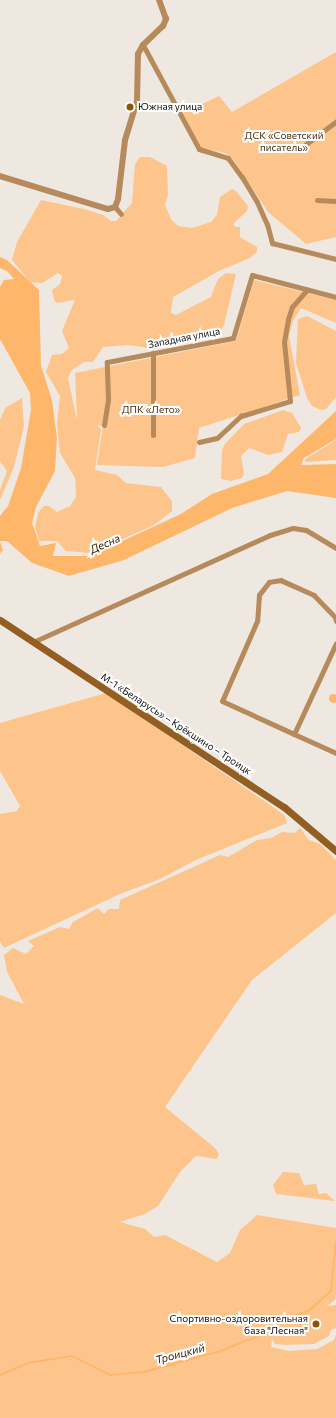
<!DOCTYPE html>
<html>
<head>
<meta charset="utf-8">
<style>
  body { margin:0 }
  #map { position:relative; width:336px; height:1418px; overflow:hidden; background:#efe8e1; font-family:Commissioner,sans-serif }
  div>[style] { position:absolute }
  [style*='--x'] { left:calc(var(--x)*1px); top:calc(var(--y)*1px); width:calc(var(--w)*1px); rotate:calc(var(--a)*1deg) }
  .green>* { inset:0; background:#fdc58b }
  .water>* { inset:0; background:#feb76a }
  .round { border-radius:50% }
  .stream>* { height:1.5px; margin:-0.75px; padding:0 0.75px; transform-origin:0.75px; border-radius:0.75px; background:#feb76a }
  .minor>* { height:5px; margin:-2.5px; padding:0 2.5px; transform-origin:2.5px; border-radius:2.5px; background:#b78a5b }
  .tertiary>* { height:6px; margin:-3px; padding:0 3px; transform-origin:3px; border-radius:3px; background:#b78a5b }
  .secondary>* { height:7px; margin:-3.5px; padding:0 3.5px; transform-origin:3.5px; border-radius:3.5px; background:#925e21 }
  .dots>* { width:11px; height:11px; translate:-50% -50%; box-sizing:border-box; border:2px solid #fff; border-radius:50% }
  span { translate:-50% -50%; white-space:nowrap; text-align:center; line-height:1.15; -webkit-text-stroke:4px #fff; paint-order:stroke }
  .poi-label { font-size:10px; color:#110f0c }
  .left { translate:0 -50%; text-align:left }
  .right { translate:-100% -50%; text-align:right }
  .park-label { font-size:10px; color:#4b2f0d }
  .street-label { font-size:10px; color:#110f0c }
  .water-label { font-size:11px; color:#3d2200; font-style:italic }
</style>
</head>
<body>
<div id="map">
  <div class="green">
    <i style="clip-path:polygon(336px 52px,336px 237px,306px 244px,268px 212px,233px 159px,225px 153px,201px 148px,183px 113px,219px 96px,232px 112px)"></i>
    <i style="clip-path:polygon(140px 157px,150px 157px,167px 166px,168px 195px,165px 205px,171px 219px,178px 226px,192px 228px,211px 222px,217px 215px,220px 197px,232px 189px,236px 191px,248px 206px,247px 211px,233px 224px,236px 227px,240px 227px,240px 237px,257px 247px,257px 252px,250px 258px,219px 271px,173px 297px,171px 313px,176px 315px,211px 297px,218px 279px,226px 273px,236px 274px,224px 325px,219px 333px,150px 348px,127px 345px,103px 347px,93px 362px,84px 362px,72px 370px,68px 378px,77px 420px,75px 373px,236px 341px,254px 280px,336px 300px,336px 323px,301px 308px,293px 321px,289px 336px,300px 395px,199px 428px,195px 458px,163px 467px,97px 465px,103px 426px,97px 425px,101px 430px,95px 470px,117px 475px,126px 483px,161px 487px,172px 501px,172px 511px,154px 525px,98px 550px,89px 553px,66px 551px,57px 541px,39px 541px,35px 527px,38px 513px,44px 506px,49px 506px,57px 512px,70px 506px,76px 497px,75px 478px,60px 453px,57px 424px,60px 396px,46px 372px,52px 355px,62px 354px,69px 348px,62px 331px,75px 300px,57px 303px,54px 300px,52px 290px,60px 284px,62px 276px,58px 273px,42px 283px,30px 282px,12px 260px,17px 242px,41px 200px,84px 209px,103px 215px,111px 221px,116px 221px,132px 203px,135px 164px)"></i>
    <i style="clip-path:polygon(307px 316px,336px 331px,336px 397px,326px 409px,321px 410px,312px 406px,307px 398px,296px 363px,298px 319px)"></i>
    <i style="clip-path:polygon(22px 398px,24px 426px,14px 467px,0 500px,0 490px,7px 471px,0 461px,0 420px,5px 408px)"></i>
    <i style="clip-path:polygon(283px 410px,292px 413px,301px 428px,299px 432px,288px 434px,282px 452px,268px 455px,249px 448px,241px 456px,244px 474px,242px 478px,231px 481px,221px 479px,222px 450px,225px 444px,244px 424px)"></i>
    <i style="clip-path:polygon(336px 440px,336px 460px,306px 462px,304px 460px)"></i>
    <i style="clip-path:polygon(106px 693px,276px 809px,285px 816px,287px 823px,196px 860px,160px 879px,120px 894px,4px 948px,0 941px,0 814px,17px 811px,20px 806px,0 771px,0 723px)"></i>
    <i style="clip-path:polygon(300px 828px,309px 840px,320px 844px,336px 860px,336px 913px,252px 980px,165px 1107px,215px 1148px,219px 1154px,217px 1159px,196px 1156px,180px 1172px,158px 1206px,145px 1214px,120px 1222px,145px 1229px,154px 1237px,165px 1235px,217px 1262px,230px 1253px,240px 1230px,257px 1215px,336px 1228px,336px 1293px,335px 1300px,327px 1306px,336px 1305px,336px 1328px,331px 1330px,329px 1336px,314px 1344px,286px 1345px,275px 1344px,272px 1339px,271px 1347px,289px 1351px,317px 1349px,334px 1340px,336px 1335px,336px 1418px,0 1418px,0 995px,24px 1004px,7px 972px,4px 955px,13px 948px,26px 954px,34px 946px,28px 941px,60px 927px,69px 929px,73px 922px,98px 908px,104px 914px,109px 909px,119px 909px,120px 900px,220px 855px,228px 857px,257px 840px,271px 838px,282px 832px,295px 833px)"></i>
    <i style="clip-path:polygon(283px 1172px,299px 1173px,304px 1185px,316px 1184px,319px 1194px,326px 1193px,335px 1201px,276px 1194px,273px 1185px)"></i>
  </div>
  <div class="water">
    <i style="clip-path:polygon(0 257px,7px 260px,39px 290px,41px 366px,52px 400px,57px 438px,55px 471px,36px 507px,32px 523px,40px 546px,56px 543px,53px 556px,90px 556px,181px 514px,212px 494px,268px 474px,336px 411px,336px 439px,304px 458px,301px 465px,336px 464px,336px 498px,287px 491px,232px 508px,124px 560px,69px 576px,32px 563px,7px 541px,0 541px,0 516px,8px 506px,21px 468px,31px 410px,30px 393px,0 339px,0 287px,4px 280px,14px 279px,7px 271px,0 268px)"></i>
    <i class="round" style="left:328.5px;top:693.5px;width:9px;height:9px"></i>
  </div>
  <div class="stream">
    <i style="--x:0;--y:543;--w:7;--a:74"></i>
    <i style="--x:2;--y:550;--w:4;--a:124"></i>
    <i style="--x:0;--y:1375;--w:30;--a:-23"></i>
    <i style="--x:28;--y:1363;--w:45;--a:-9"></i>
    <i style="--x:72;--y:1356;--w:43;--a:26"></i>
    <i style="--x:111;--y:1375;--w:33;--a:-5"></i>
    <i style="--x:144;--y:1372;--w:80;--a:-15.3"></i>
    <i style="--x:221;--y:1351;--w:35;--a:-22"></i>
    <i style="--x:254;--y:1338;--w:25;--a:-34"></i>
    <i style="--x:275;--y:1324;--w:38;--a:-22"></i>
    <i style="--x:310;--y:1310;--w:28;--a:-42"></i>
    <i style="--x:331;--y:1291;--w:49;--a:-84.2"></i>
  </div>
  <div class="minor">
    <i style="--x:143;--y:45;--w:118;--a:61.7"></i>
    <i style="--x:199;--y:149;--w:30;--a:17"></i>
    <i style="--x:228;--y:158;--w:24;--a:54"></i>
    <i style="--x:242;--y:177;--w:29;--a:59"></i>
    <i style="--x:257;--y:202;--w:24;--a:66"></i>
    <i style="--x:267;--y:224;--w:20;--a:75"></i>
    <i style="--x:272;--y:243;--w:66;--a:14"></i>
    <i style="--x:306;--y:144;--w:38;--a:-37"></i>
    <i style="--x:317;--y:200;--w:19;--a:3"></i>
    <i style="--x:115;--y:207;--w:9;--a:49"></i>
    <i style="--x:153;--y:353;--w:82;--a:90"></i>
    <i style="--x:104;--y:425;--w:26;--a:-81"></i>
    <i style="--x:108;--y:399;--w:37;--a:-92"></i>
    <i style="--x:107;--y:362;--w:128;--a:-10.8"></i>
    <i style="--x:233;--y:338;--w:66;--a:-73.2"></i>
    <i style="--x:252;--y:275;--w:87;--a:14.7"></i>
    <i style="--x:199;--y:442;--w:18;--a:-13"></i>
    <i style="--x:217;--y:438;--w:33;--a:-43"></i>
    <i style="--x:241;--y:416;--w:51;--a:-17"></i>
    <i style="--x:290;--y:401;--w:59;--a:-95.8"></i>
    <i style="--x:284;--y:342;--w:23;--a:-80"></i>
    <i style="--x:288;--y:319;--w:13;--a:-72"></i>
    <i style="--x:292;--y:307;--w:23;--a:-49"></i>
    <i style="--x:336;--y:621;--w:4;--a:-104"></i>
    <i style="--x:335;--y:617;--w:30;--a:-134"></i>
    <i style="--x:314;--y:595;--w:36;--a:-156"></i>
    <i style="--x:281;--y:580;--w:12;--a:171"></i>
    <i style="--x:269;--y:582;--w:16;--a:128"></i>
    <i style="--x:259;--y:595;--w:26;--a:94"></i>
    <i style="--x:257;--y:621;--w:87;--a:113.6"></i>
    <i style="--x:222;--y:701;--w:79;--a:24.6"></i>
    <i style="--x:294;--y:734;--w:100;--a:-65.2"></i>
    <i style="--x:33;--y:642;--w:260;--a:-24.3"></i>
    <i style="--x:270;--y:535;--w:24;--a:-17"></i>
    <i style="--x:293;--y:528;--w:13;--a:9"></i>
    <i style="--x:306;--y:530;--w:35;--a:31"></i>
    <i style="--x:294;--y:734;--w:46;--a:24.3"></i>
  </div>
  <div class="tertiary">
    <i style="--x:0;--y:176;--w:113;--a:17"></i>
    <i style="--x:108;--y:209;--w:7;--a:-16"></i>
    <i style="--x:115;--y:207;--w:9;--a:-69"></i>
    <i style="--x:118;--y:199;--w:59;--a:-83.2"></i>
    <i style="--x:125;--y:140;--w:41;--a:-72.9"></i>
    <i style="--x:137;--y:101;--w:47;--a:-88.8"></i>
    <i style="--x:138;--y:54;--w:10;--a:-61"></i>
    <i style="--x:143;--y:45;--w:28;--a:-44"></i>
    <i style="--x:163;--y:26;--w:8;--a:-67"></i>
    <i style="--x:166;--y:19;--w:20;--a:-110"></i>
  </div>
  <div class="secondary">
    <i style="--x:0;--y:620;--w:340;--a:33.4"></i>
    <i style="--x:284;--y:807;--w:68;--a:40.2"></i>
  </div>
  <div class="dots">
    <i style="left:130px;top:107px;background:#8b5406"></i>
    <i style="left:316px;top:1324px;background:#8b5406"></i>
  </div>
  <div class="poi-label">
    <span class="left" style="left:138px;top:107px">Южная улица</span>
    <span class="right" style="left:308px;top:1324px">Спортивно-оздоровительная<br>база "Лесная"</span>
  </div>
  <div class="park-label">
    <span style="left:284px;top:141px">ДСК «Советский<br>писатель»</span>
    <span style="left:151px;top:410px">ДПК «Лето»</span>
  </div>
  <div class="street-label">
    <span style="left:184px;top:338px;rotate:-11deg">Западная улица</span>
    <span style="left:176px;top:724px;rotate:33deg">М-1 «Беларусь» – Крёкшино – Троицк</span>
  </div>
  <div class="water-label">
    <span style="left:105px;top:544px;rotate:-24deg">Десна</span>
    <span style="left:180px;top:1354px;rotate:-15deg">Троицкий</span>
  </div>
</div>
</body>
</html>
